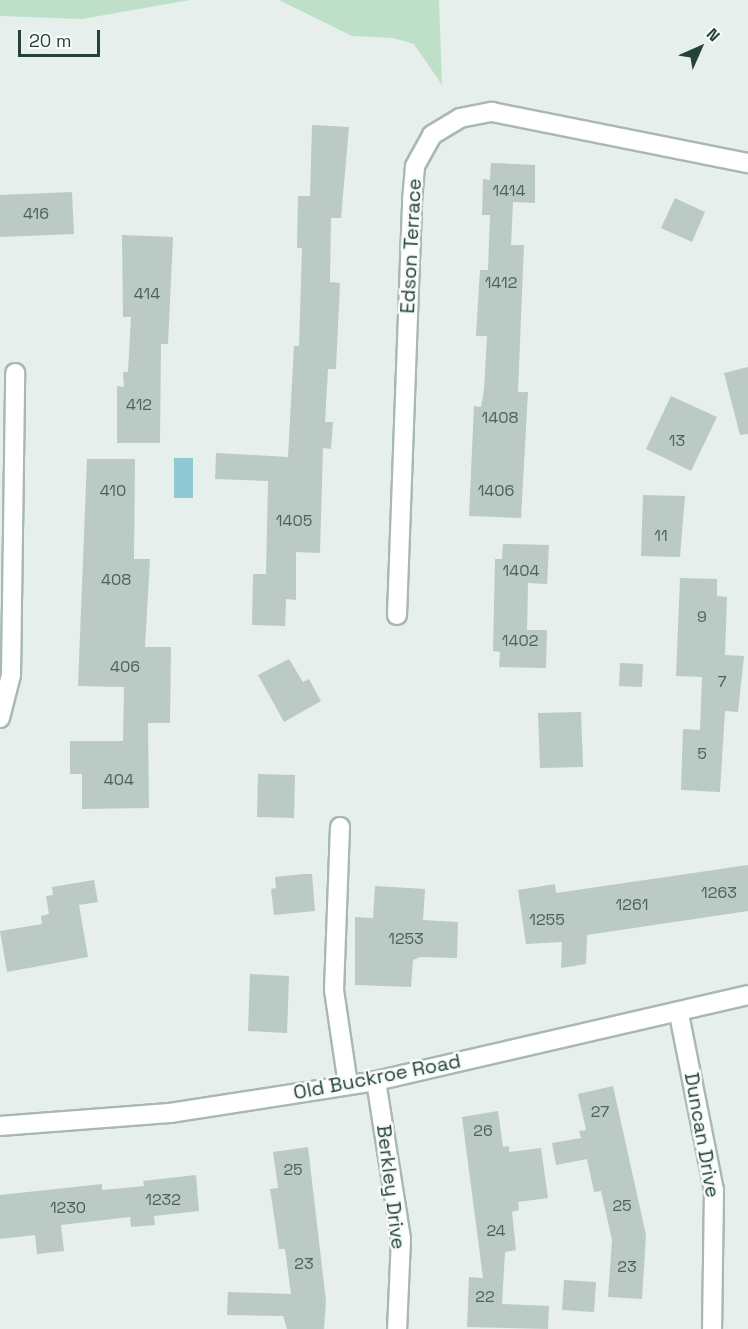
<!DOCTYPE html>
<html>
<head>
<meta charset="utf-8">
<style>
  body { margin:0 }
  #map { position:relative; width:748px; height:1329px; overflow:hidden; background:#e6efeb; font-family:"Space Grotesk",sans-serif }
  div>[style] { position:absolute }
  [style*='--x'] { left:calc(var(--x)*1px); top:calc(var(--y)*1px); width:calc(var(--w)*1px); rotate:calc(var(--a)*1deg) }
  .green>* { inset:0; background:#bfe0c8 }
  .water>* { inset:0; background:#8ec9d4 }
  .building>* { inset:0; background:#bbcac4 }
  .roads { filter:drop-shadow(2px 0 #a8b8b2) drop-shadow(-2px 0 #a8b8b2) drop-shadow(0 2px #a8b8b2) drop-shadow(0 -2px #a8b8b2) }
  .minor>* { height:18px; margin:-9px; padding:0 9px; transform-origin:9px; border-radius:9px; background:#fff }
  span { translate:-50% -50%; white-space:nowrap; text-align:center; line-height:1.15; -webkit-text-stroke:5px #f7fbf9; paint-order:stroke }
  .number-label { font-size:16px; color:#4a645c }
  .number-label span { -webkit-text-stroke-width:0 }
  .street-label { font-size:20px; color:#24423a }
  .north { position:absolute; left:670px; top:18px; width:60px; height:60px; -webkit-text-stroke:4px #f7fbf9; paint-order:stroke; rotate:45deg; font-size:16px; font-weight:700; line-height:24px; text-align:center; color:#24423a }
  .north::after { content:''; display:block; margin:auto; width:21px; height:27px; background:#24423a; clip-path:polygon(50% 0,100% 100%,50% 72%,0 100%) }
  .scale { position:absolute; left:18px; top:30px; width:82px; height:27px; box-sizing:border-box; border:3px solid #24423a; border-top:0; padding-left:8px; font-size:18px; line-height:21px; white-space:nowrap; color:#24423a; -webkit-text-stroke:4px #f7fbf9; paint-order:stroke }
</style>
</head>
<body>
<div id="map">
  <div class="green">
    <i style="clip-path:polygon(0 0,190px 0,82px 19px,0 16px)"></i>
    <i style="clip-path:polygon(279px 0,439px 0,442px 85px,414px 44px,393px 38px,352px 36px)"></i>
  </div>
  <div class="water">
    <i style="clip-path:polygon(174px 458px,193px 458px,193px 498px,174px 498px)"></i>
  </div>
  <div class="building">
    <i style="clip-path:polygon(312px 125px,349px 127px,341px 218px,331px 218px,330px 282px,340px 283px,336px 369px,328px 369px,325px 422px,333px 422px,331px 449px,323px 448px,320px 553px,296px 552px,296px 600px,286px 599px,285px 626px,252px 625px,253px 574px,266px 574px,268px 481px,215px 479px,216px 453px,288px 457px,294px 346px,299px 346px,302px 248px,297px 248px,298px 196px,310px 196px)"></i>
    <i style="clip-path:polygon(491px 163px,535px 165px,535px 203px,513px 202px,511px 245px,524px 245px,518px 392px,528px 392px,521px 518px,469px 516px,474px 406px,481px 407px,484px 390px,487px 336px,476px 336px,480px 270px,488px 270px,490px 215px,482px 215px,483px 179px,490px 180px)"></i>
    <i style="clip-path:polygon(72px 192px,74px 234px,0 237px,0 195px)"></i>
    <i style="clip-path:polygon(675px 198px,705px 212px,692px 242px,661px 228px)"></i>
    <i style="clip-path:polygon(122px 235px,173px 237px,168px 344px,161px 344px,160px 443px,117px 443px,117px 386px,124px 387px,123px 372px,128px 372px,131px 317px,123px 317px)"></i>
    <i style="clip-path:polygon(748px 367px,748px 434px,740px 435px,724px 373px)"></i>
    <i style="clip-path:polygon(671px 396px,717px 417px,691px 471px,646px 449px)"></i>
    <i style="clip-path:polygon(87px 459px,135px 459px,134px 559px,150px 559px,145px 647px,171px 647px,170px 723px,148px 723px,149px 808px,82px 809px,82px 774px,70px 774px,70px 741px,123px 741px,124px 687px,78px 686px)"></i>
    <i style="clip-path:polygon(643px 495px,685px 496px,680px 557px,641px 556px)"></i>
    <i style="clip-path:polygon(503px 544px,549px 545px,547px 584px,528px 583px,527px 630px,547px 630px,546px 668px,499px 667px,500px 652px,493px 651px,495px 559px,502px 559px)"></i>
    <i style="clip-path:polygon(680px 578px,717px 579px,717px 596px,727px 597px,725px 655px,744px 656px,738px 712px,725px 711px,720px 792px,681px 790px,683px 729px,700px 730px,702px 677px,676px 676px)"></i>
    <i style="clip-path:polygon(289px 659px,303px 682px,309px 679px,321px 701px,284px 722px,258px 675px)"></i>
    <i style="clip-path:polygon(620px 663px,643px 664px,642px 687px,619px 686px)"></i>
    <i style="clip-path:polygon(581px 712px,583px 767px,540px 768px,538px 713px)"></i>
    <i style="clip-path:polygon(258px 774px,295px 775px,294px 818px,257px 817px)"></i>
    <i style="clip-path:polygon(748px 865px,748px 911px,587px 935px,586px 964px,561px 968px,562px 942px,526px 944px,518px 890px,555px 884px,556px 893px)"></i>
    <i style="clip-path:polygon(305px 874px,312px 874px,315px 911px,274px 915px,271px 889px,276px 888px,275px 877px)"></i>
    <i style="clip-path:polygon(94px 880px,98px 902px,79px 905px,88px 957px,7px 972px,0 931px,42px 924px,41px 916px,49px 914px,46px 896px,53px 895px,52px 887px)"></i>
    <i style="clip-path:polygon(375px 886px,425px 889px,423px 920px,458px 922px,457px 958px,420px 957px,413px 960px,411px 987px,355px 985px,355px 917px,373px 918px)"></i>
    <i style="clip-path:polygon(250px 974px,289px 976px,287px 1033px,248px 1031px)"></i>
    <i style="clip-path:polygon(613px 1086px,646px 1235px,642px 1299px,608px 1297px,612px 1240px,601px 1191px,594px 1192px,587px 1159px,556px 1165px,552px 1143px,581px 1138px,579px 1131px,586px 1130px,578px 1094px)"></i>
    <i style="clip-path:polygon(498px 1111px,503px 1147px,509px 1146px,509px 1152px,541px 1148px,548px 1198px,518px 1202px,519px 1210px,512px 1212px,516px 1250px,505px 1252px,502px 1304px,549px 1306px,548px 1329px,467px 1327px,469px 1277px,483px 1278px,462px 1117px)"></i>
    <i style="clip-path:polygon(308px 1147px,326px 1301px,324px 1329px,287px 1329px,283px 1316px,227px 1315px,228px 1292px,291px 1294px,285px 1249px,279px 1249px,270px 1189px,278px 1188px,273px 1152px)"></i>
    <i style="clip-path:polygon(196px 1175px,199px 1211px,154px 1216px,155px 1225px,131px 1227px,130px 1217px,61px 1225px,64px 1251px,37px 1254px,35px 1235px,0 1239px,0 1195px,102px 1184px,102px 1190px,144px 1186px,143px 1181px)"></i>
    <i style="clip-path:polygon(564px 1280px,596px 1282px,594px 1312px,562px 1310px)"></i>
  </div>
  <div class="roads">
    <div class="minor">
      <i style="--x:397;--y:615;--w:414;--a:-87.9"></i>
      <i style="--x:412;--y:201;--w:35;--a:-85"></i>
      <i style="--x:415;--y:166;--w:35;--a:-61"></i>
      <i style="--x:432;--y:135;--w:33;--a:-31"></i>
      <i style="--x:460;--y:118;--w:33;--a:-11"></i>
      <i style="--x:492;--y:112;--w:261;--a:11.3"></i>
      <i style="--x:0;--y:718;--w:44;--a:-75.7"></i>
      <i style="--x:11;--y:675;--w:302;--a:-89.2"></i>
      <i style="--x:340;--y:827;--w:163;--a:92.1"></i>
      <i style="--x:334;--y:990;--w:96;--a:81.6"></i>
      <i style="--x:679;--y:1014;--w:179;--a:78.8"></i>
      <i style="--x:714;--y:1190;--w:139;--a:90.8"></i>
      <i style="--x:376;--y:1081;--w:160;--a:81"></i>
      <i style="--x:401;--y:1239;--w:90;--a:92.5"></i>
      <i style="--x:0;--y:1126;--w:170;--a:-4.4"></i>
      <i style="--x:170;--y:1113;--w:208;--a:-8.8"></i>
      <i style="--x:376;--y:1081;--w:382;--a:-13"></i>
    </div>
  </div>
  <div class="number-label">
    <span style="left:509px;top:191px">1414</span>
    <span style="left:36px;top:214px">416</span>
    <span style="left:501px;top:283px">1412</span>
    <span style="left:147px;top:294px">414</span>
    <span style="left:139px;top:405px">412</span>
    <span style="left:500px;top:418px">1408</span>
    <span style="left:677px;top:441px">13</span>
    <span style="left:113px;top:491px">410</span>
    <span style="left:496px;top:491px">1406</span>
    <span style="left:294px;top:521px">1405</span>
    <span style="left:661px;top:536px">11</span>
    <span style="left:521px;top:571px">1404</span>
    <span style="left:116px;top:580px">408</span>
    <span style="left:702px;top:617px">9</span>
    <span style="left:520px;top:641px">1402</span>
    <span style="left:125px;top:667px">406</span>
    <span style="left:722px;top:682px">7</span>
    <span style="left:702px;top:754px">5</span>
    <span style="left:119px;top:780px">404</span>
    <span style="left:719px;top:893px">1263</span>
    <span style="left:632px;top:905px">1261</span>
    <span style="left:547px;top:920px">1255</span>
    <span style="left:406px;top:939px">1253</span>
    <span style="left:600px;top:1112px">27</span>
    <span style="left:483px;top:1131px">26</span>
    <span style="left:293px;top:1170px">25</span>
    <span style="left:163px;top:1200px">1232</span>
    <span style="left:622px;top:1206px">25</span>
    <span style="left:68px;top:1208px">1230</span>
    <span style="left:496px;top:1231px">24</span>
    <span style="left:304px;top:1264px">23</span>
    <span style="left:627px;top:1267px">23</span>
    <span style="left:485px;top:1297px">22</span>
  </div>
  <div class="street-label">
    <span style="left:411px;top:246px;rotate:-87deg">Edson Terrace</span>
    <span style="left:377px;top:1077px;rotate:-11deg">Old Buckroe Road</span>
    <span style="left:702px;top:1135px;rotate:80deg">Duncan Drive</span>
    <span style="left:391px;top:1187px;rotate:83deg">Berkley Drive</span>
  </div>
  <div class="north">N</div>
  <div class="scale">20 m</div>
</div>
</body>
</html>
